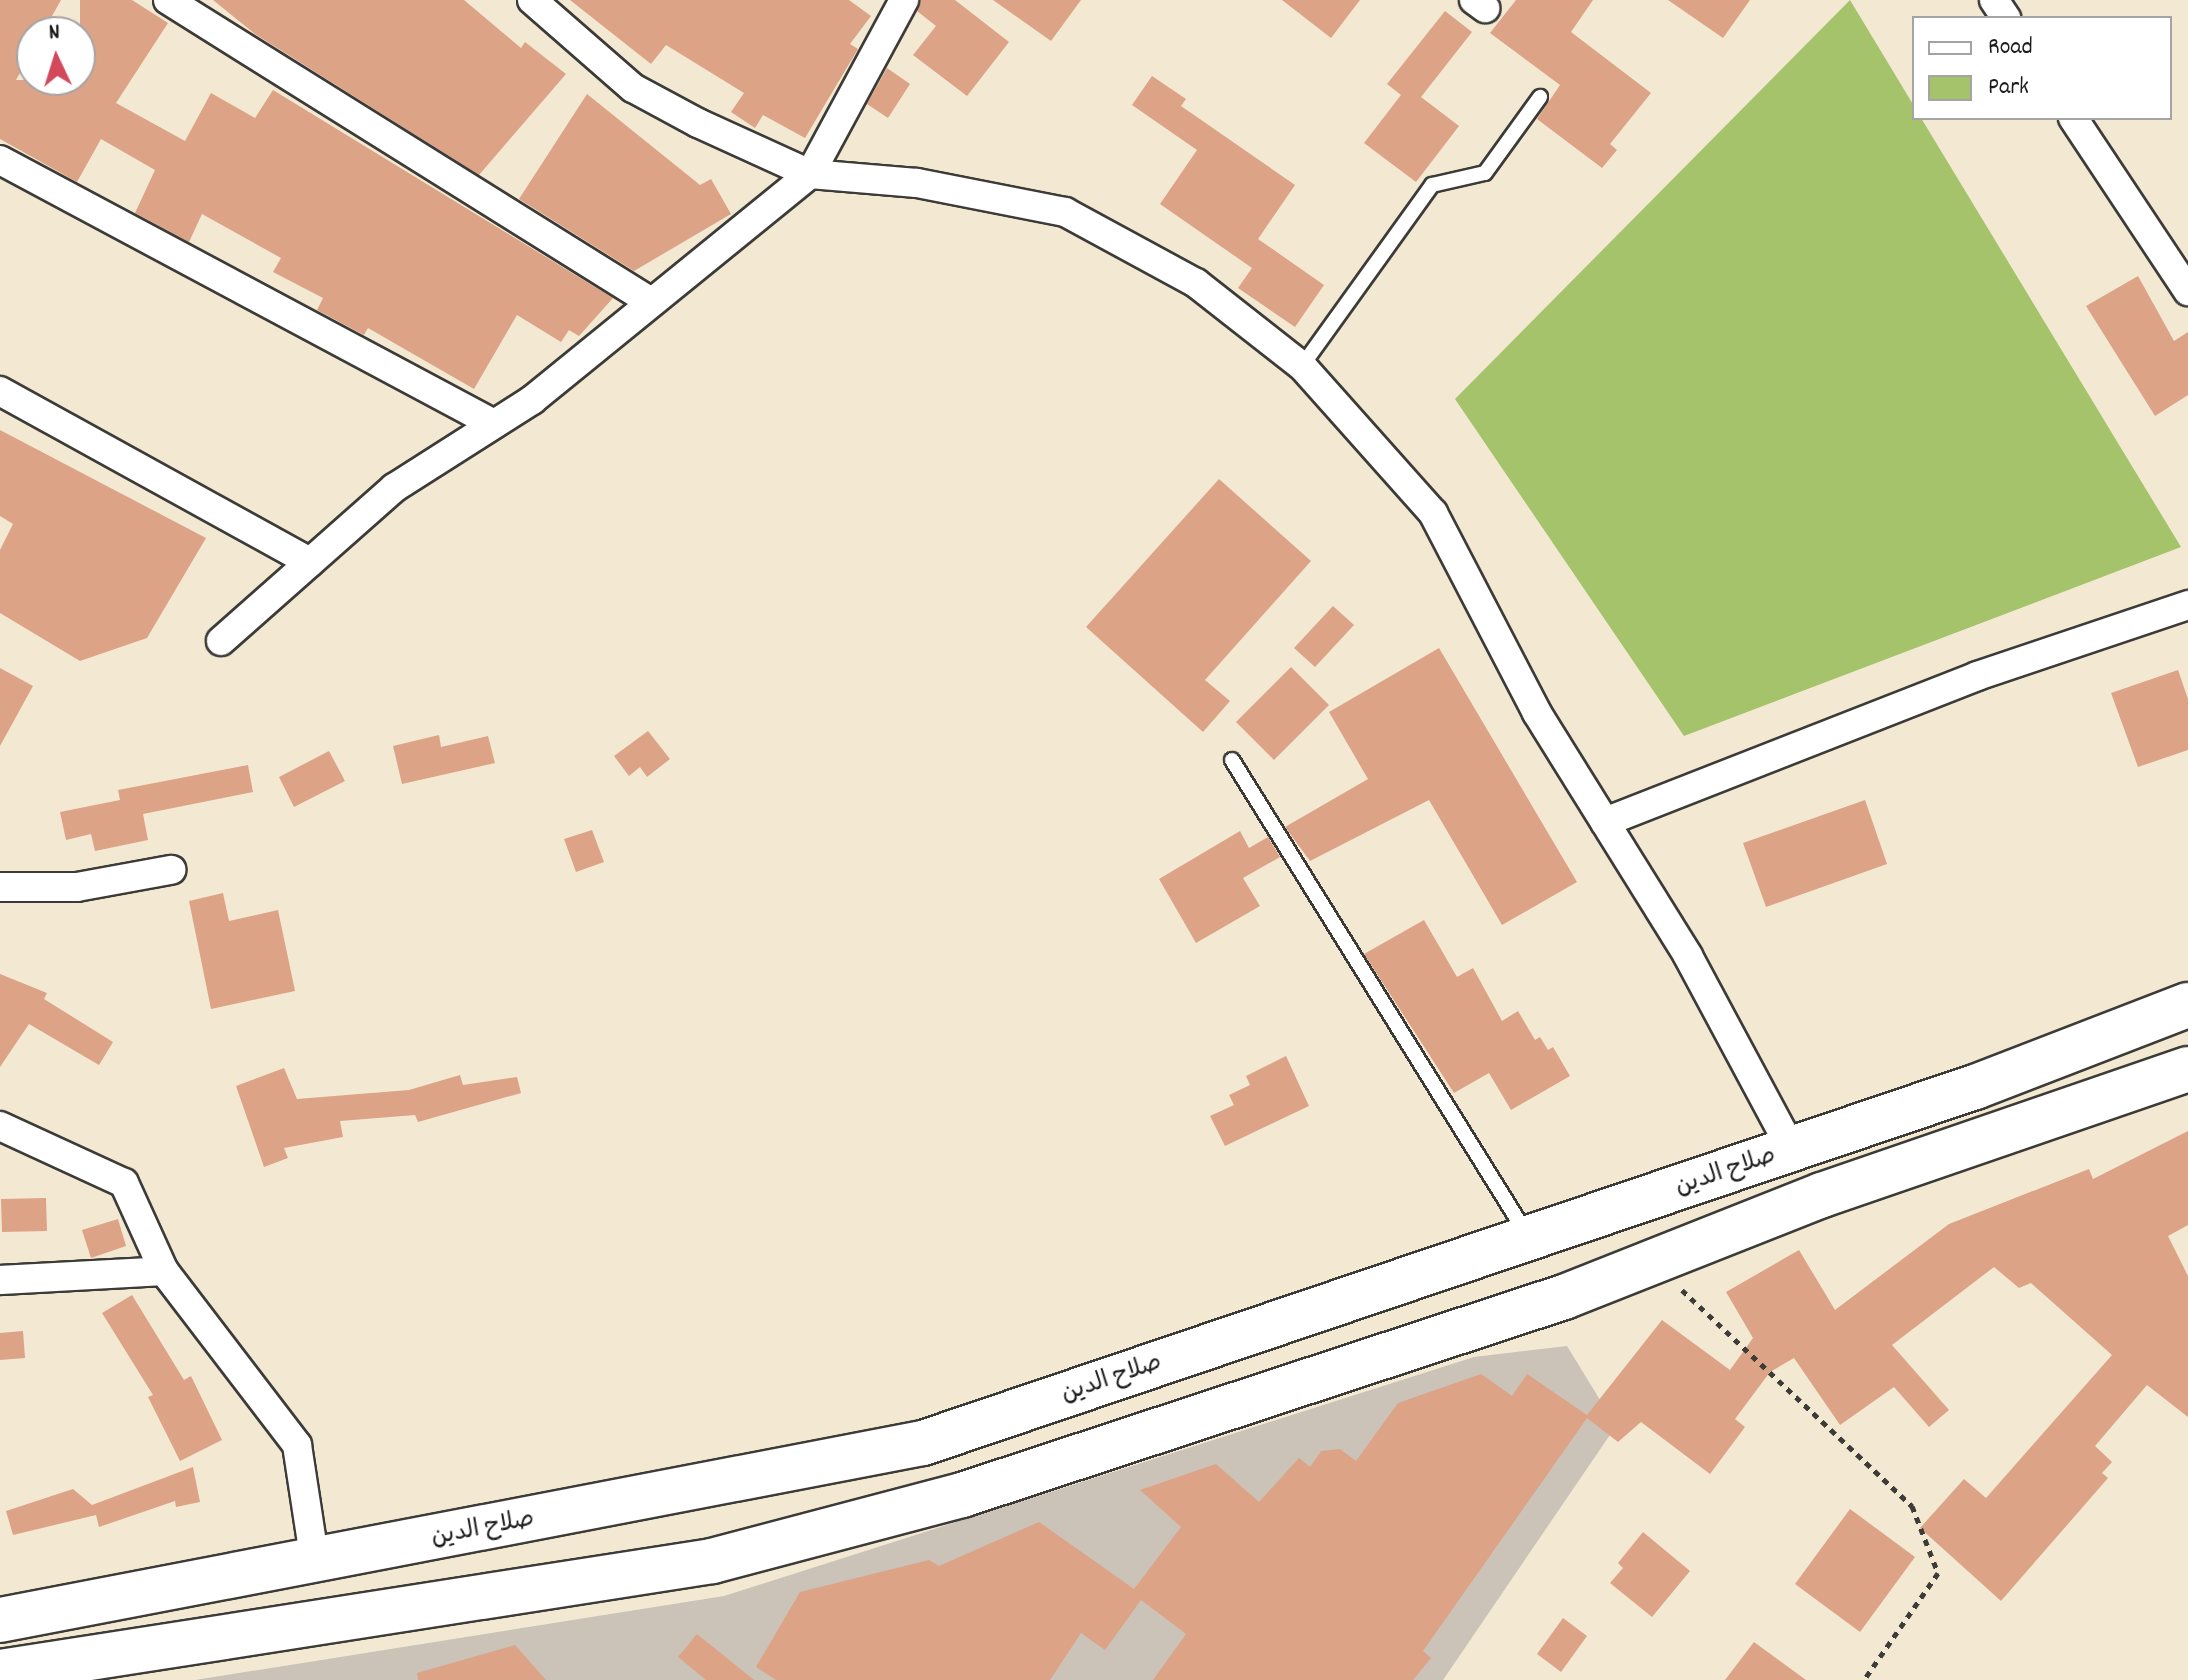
<!DOCTYPE html>
<html>
<head>
<meta charset="utf-8">
<style>
  body { margin:0 }
  #map { position:relative; width:2188px; height:1680px; overflow:hidden; background:#f3e9d2; font-family:Dekko,"Playpen Sans Arabic",sans-serif }
  div>[style] { position:absolute }
  [style*='--x'] { left:calc(var(--x)*1px); top:calc(var(--y)*1px); width:calc(var(--w)*1px); rotate:calc(var(--a)*1deg) }
  .industrial>* { inset:0; background:#cbc2b8 }
  .green>* { inset:0; background:#a4c36b }
  .building>* { inset:0; background:#dca387 }
  .path>* { height:5px; margin-top:-2.5px; transform-origin:0; background:repeating-linear-gradient(90deg,#3c3b37 0 6px,transparent 0 12px) }
  .roads { filter:drop-shadow(2px 0 #3c3b37) drop-shadow(-2px 0 #3c3b37) drop-shadow(0 2px #3c3b37) drop-shadow(0 -2px #3c3b37) }
  .lane>* { height:14px; margin:-7px; padding:0 7px; transform-origin:7px; border-radius:7px; background:#fff }
  .street>* { height:28px; margin:-14px; padding:0 14px; transform-origin:14px; border-radius:14px; background:#fff }
  .highway>* { height:44px; margin:-22px; padding:0 22px; transform-origin:22px; border-radius:22px; background:#fff }
  span { translate:-50% -50%; white-space:nowrap; text-align:center; line-height:1.15; -webkit-text-stroke:8px #fff; paint-order:stroke }
  .street-label { font-size:24px; color:#1c1c1c }
  .legend { position:absolute; left:1912px; top:16px; width:260px; height:104px; box-sizing:border-box; background:#fff; border:2px solid #a4a4a4; margin:0; padding:10px 14px; list-style:none; font-size:24px; color:#1c1c1c }
  .legend li { display:flex; align-items:center; gap:16px; height:40px }
  .legend b { width:40px; border:2px solid #a4a4a4 }
  .north { position:absolute; left:16px; top:16px; width:80px; height:80px; box-sizing:border-box; background:#fff; border:2px solid #a4a4a4; border-radius:50%; rotate:356deg; font-size:22px; font-weight:700; line-height:32px; text-align:center; color:#1c1c1c }
  .north::after { content:''; display:block; margin:auto; width:28px; height:36px; background:#d1495b; clip-path:polygon(50% 0,100% 100%,50% 72%,0 100%) }
</style>
</head>
<body>
<div id="map">
  <div class="industrial">
    <i style="clip-path:polygon(1567px 1346px,1616px 1426px,1443px 1680px,195px 1680px,724px 1596px,1474px 1357px)"></i>
  </div>
  <div class="green">
    <i style="clip-path:polygon(1850px 0,1914px 106px,1914px 118px,1921px 118px,2181px 547px,1684px 736px,1455px 399px)"></i>
  </div>
  <div class="building">
    <i style="clip-path:polygon(0 0,61px 0,43px 32px,32px 32px,32px 52px,16px 80px,80px 80px,80px 0,132px 0,168px 23px,116px 103px,185px 141px,211px 93px,255px 118px,273px 90px,613px 298px,579px 336px,569px 330px,561px 342px,517px 315px,474px 389px,368px 328px,364px 335px,317px 310px,323px 298px,273px 272px,281px 258px,202px 214px,189px 242px,135px 213px,155px 170px,101px 139px,77px 182px,0 139px)"></i>
    <i style="clip-path:polygon(213px 0,464px 0,521px 48px,525px 42px,566px 74px,479px 175px,255px 34px)"></i>
    <i style="clip-path:polygon(570px 0,849px 0,871px 16px,850px 44px,858px 49px,805px 138px,763px 115px,755px 128px,731px 112px,744px 93px,666px 45px,651px 64px)"></i>
    <i style="clip-path:polygon(921px 0,955px 0,1009px 42px,967px 96px,913px 55px,936px 26px,917px 11px)"></i>
    <i style="clip-path:polygon(993px 0,1081px 0,1051px 41px)"></i>
    <i style="clip-path:polygon(1282px 0,1360px 0,1331px 38px)"></i>
    <i style="clip-path:polygon(1516px 0,1593px 0,1571px 32px,1651px 93px,1610px 144px,1617px 150px,1602px 168px,1537px 119px,1560px 85px,1490px 33px)"></i>
    <i style="clip-path:polygon(1668px 0,1750px 0,1723px 38px)"></i>
    <i style="clip-path:polygon(1445px 11px,1472px 32px,1421px 97px,1459px 126px,1416px 182px,1364px 143px,1401px 95px,1387px 84px)"></i>
    <i style="clip-path:polygon(887px 68px,910px 84px,888px 118px,867px 104px)"></i>
    <i style="clip-path:polygon(1152px 76px,1186px 99px,1181px 106px,1295px 185px,1258px 239px,1324px 285px,1295px 327px,1238px 288px,1252px 268px,1160px 204px,1197px 150px,1132px 105px)"></i>
    <i style="clip-path:polygon(587px 94px,700px 185px,711px 179px,731px 214px,634px 271px,519px 199px)"></i>
    <i style="clip-path:polygon(2138px 276px,2174px 341px,2188px 332px,2188px 395px,2155px 416px,2086px 306px)"></i>
    <i style="clip-path:polygon(0 430px,206px 538px,147px 638px,80px 661px,0 613px,0 550px,13px 524px,0 516px)"></i>
    <i style="clip-path:polygon(1219px 479px,1311px 561px,1205px 680px,1230px 701px,1203px 732px,1086px 627px)"></i>
    <i style="clip-path:polygon(1333px 606px,1354px 625px,1315px 667px,1294px 648px)"></i>
    <i style="clip-path:polygon(1439px 648px,1577px 882px,1502px 925px,1429px 800px,1310px 861px,1285px 827px,1368px 779px,1329px 712px)"></i>
    <i style="clip-path:polygon(1291px 667px,1329px 705px,1274px 760px,1236px 722px)"></i>
    <i style="clip-path:polygon(0 668px,33px 686px,0 746px)"></i>
    <i style="clip-path:polygon(2178px 670px,2188px 699px,2188px 750px,2138px 767px,2111px 693px)"></i>
    <i style="clip-path:polygon(648px 731px,670px 759px,647px 777px,640px 767px,629px 776px,614px 756px)"></i>
    <i style="clip-path:polygon(439px 735px,441px 747px,488px 736px,495px 763px,402px 784px,393px 746px)"></i>
    <i style="clip-path:polygon(329px 751px,345px 781px,294px 807px,279px 777px)"></i>
    <i style="clip-path:polygon(248px 765px,253px 792px,143px 814px,148px 840px,95px 851px,91px 834px,66px 840px,60px 812px,120px 800px,118px 790px)"></i>
    <i style="clip-path:polygon(1865px 800px,1887px 864px,1766px 907px,1743px 843px)"></i>
    <i style="clip-path:polygon(592px 830px,604px 862px,576px 872px,564px 839px)"></i>
    <i style="clip-path:polygon(1240px 831px,1249px 848px,1268px 837px,1280px 857px,1243px 878px,1260px 906px,1196px 943px,1159px 879px)"></i>
    <i style="clip-path:polygon(223px 893px,229px 921px,278px 910px,295px 991px,211px 1009px,189px 901px)"></i>
    <i style="clip-path:polygon(1424px 920px,1457px 977px,1473px 968px,1502px 1021px,1518px 1011px,1535px 1040px,1540px 1037px,1548px 1050px,1553px 1047px,1570px 1076px,1511px 1110px,1489px 1073px,1454px 1093px,1364px 954px)"></i>
    <i style="clip-path:polygon(0 974px,47px 993px,44px 999px,113px 1042px,99px 1065px,29px 1024px,0 1067px)"></i>
    <i style="clip-path:polygon(1286px 1056px,1309px 1106px,1225px 1146px,1210px 1116px,1234px 1105px,1229px 1095px,1250px 1085px,1246px 1076px)"></i>
    <i style="clip-path:polygon(284px 1068px,297px 1099px,409px 1090px,460px 1075px,463px 1085px,517px 1077px,521px 1093px,418px 1122px,415px 1115px,340px 1121px,343px 1137px,284px 1148px,288px 1158px,264px 1167px,236px 1086px)"></i>
    <i style="clip-path:polygon(2188px 1131px,2188px 1225px,2168px 1236px,2188px 1276px,2188px 1417px,2147px 1385px,2095px 1446px,2112px 1462px,2102px 1473px,2108px 1478px,2001px 1601px,1920px 1528px,1964px 1479px,1986px 1498px,2112px 1355px,2031px 1283px,2019px 1288px,1994px 1267px,1892px 1345px,1949px 1410px,1929px 1427px,1894px 1387px,1840px 1425px,1794px 1358px,1770px 1372px,1735px 1419px,1745px 1427px,1710px 1474px,1641px 1422px,1618px 1442px,1587px 1418px,1423px 1651px,1431px 1658px,1413px 1680px,1153px 1680px,1186px 1634px,1141px 1600px,1105px 1650px,1081px 1633px,1050px 1680px,776px 1680px,756px 1667px,800px 1592px,929px 1560px,939px 1566px,1039px 1522px,1134px 1589px,1181px 1527px,1140px 1490px,1216px 1464px,1259px 1502px,1299px 1458px,1310px 1467px,1321px 1451px,1340px 1449px,1356px 1461px,1398px 1403px,1481px 1374px,1512px 1396px,1527px 1374px,1587px 1415px,1662px 1320px,1730px 1370px,1753px 1338px,1726px 1292px,1799px 1250px,1835px 1310px,1949px 1224px,2089px 1169px,2093px 1179px)"></i>
    <i style="clip-path:polygon(46px 1198px,47px 1231px,2px 1232px,1px 1199px)"></i>
    <i style="clip-path:polygon(118px 1219px,126px 1246px,91px 1258px,82px 1230px)"></i>
    <i style="clip-path:polygon(132px 1295px,184px 1380px,191px 1376px,222px 1440px,180px 1461px,148px 1397px,153px 1395px,102px 1313px)"></i>
    <i style="clip-path:polygon(23px 1331px,25px 1358px,0 1360px,0 1333px)"></i>
    <i style="clip-path:polygon(193px 1467px,200px 1502px,176px 1507px,175px 1501px,99px 1527px,96px 1515px,13px 1535px,6px 1511px,73px 1489px,92px 1505px)"></i>
    <i style="clip-path:polygon(1850px 1509px,1915px 1557px,1860px 1632px,1795px 1584px)"></i>
    <i style="clip-path:polygon(1643px 1532px,1690px 1571px,1652px 1617px,1610px 1583px,1623px 1568px,1618px 1563px)"></i>
    <i style="clip-path:polygon(1563px 1618px,1587px 1636px,1561px 1672px,1537px 1654px)"></i>
    <i style="clip-path:polygon(697px 1634px,754px 1680px,706px 1680px,678px 1657px)"></i>
    <i style="clip-path:polygon(1754px 1642px,1806px 1680px,1725px 1680px)"></i>
    <i style="clip-path:polygon(515px 1645px,546px 1680px,418px 1680px,417px 1673px)"></i>
  </div>
  <div class="path">
    <i style="--x:1682;--y:1290;--w:316;--a:43.2"></i>
    <i style="--x:1912;--y:1506;--w:72;--a:68.8"></i>
    <i style="--x:1938;--y:1573;--w:130;--a:124.7"></i>
  </div>
  <div class="roads">
    <div class="lane">
      <i style="--x:1302;--y:366;--w:223;--a:-54.3"></i>
      <i style="--x:1432;--y:185;--w:54;--a:-12.8"></i>
      <i style="--x:1485;--y:173;--w:94;--a:-54.1"></i>
      <i style="--x:1232;--y:760;--w:557;--a:58.14"></i>
    </div>
    <div class="street">
      <i style="--x:168;--y:0;--w:570;--a:32.02"></i>
      <i style="--x:532;--y:0;--w:134;--a:41.1"></i>
      <i style="--x:633;--y:88;--w:74;--a:28.3"></i>
      <i style="--x:698;--y:123;--w:123;--a:24.5"></i>
      <i style="--x:810;--y:174;--w:107;--a:4.8"></i>
      <i style="--x:917;--y:183;--w:151;--a:11.1"></i>
      <i style="--x:1065;--y:212;--w:149;--a:28.5"></i>
      <i style="--x:1196;--y:283;--w:135;--a:38.1"></i>
      <i style="--x:1302;--y:366;--w:197;--a:48.3"></i>
      <i style="--x:1433;--y:513;--w:225;--a:62.5"></i>
      <i style="--x:1537;--y:713;--w:286;--a:58.1"></i>
      <i style="--x:1688;--y:956;--w:220;--a:61.8"></i>
      <i style="--x:1474;--y:0;--w:14;--a:36"></i>
      <i style="--x:1994;--y:0;--w:22;--a:56"></i>
      <i style="--x:2073;--y:118;--w:208;--a:56.4"></i>
      <i style="--x:0;--y:160;--w:560;--a:28.12"></i>
      <i style="--x:0;--y:391;--w:354;--a:28.9"></i>
      <i style="--x:221;--y:641;--w:231;--a:-41.5"></i>
      <i style="--x:394;--y:488;--w:164;--a:-32.5"></i>
      <i style="--x:532;--y:400;--w:358;--a:-39.1"></i>
      <i style="--x:810;--y:174;--w:198;--a:-61.6"></i>
      <i style="--x:1605;--y:822;--w:400;--a:-21.4"></i>
      <i style="--x:1977;--y:676;--w:223;--a:-18.6"></i>
      <i style="--x:0;--y:887;--w:77;--a:0"></i>
      <i style="--x:77;--y:887;--w:96;--a:-10.3"></i>
      <i style="--x:0;--y:1126;--w:136;--a:24.7"></i>
      <i style="--x:124;--y:1183;--w:97;--a:65.6"></i>
      <i style="--x:164;--y:1271;--w:219;--a:52.6"></i>
      <i style="--x:297;--y:1445;--w:119;--a:81.3"></i>
      <i style="--x:0;--y:1280;--w:164;--a:-3.1"></i>
    </div>
    <div class="highway">
      <i style="--x:0;--y:1620;--w:940;--a:-10.86"></i>
      <i style="--x:923;--y:1443;--w:1111;--a:-18.7"></i>
      <i style="--x:1975;--y:1087;--w:228;--a:-21.1"></i>
      <i style="--x:0;--y:1672;--w:721;--a:-8.86"></i>
      <i style="--x:712;--y:1561;--w:259;--a:-14.8"></i>
      <i style="--x:962;--y:1495;--w:634;--a:-18.21"></i>
      <i style="--x:1564;--y:1297;--w:277;--a:-21.6"></i>
      <i style="--x:1822;--y:1195;--w:387;--a:-19"></i>
    </div>
  </div>
  <div class="street-label">
    <span style="left:1726px;top:1173px;rotate:-19deg">صلاح الدين</span>
    <span style="left:1112px;top:1380px;rotate:-19deg">صلاح الدين</span>
    <span style="left:483px;top:1530px;rotate:-11deg">صلاح الدين</span>
  </div>
  <ul class="legend">
  <li><b style="height:10px;background:#fff"></b>Road</li>
  <li><b style="height:22px;background:#a4c36b"></b>Park</li>
  </ul>
  <div class="north">N</div>
</div>
</body>
</html>
